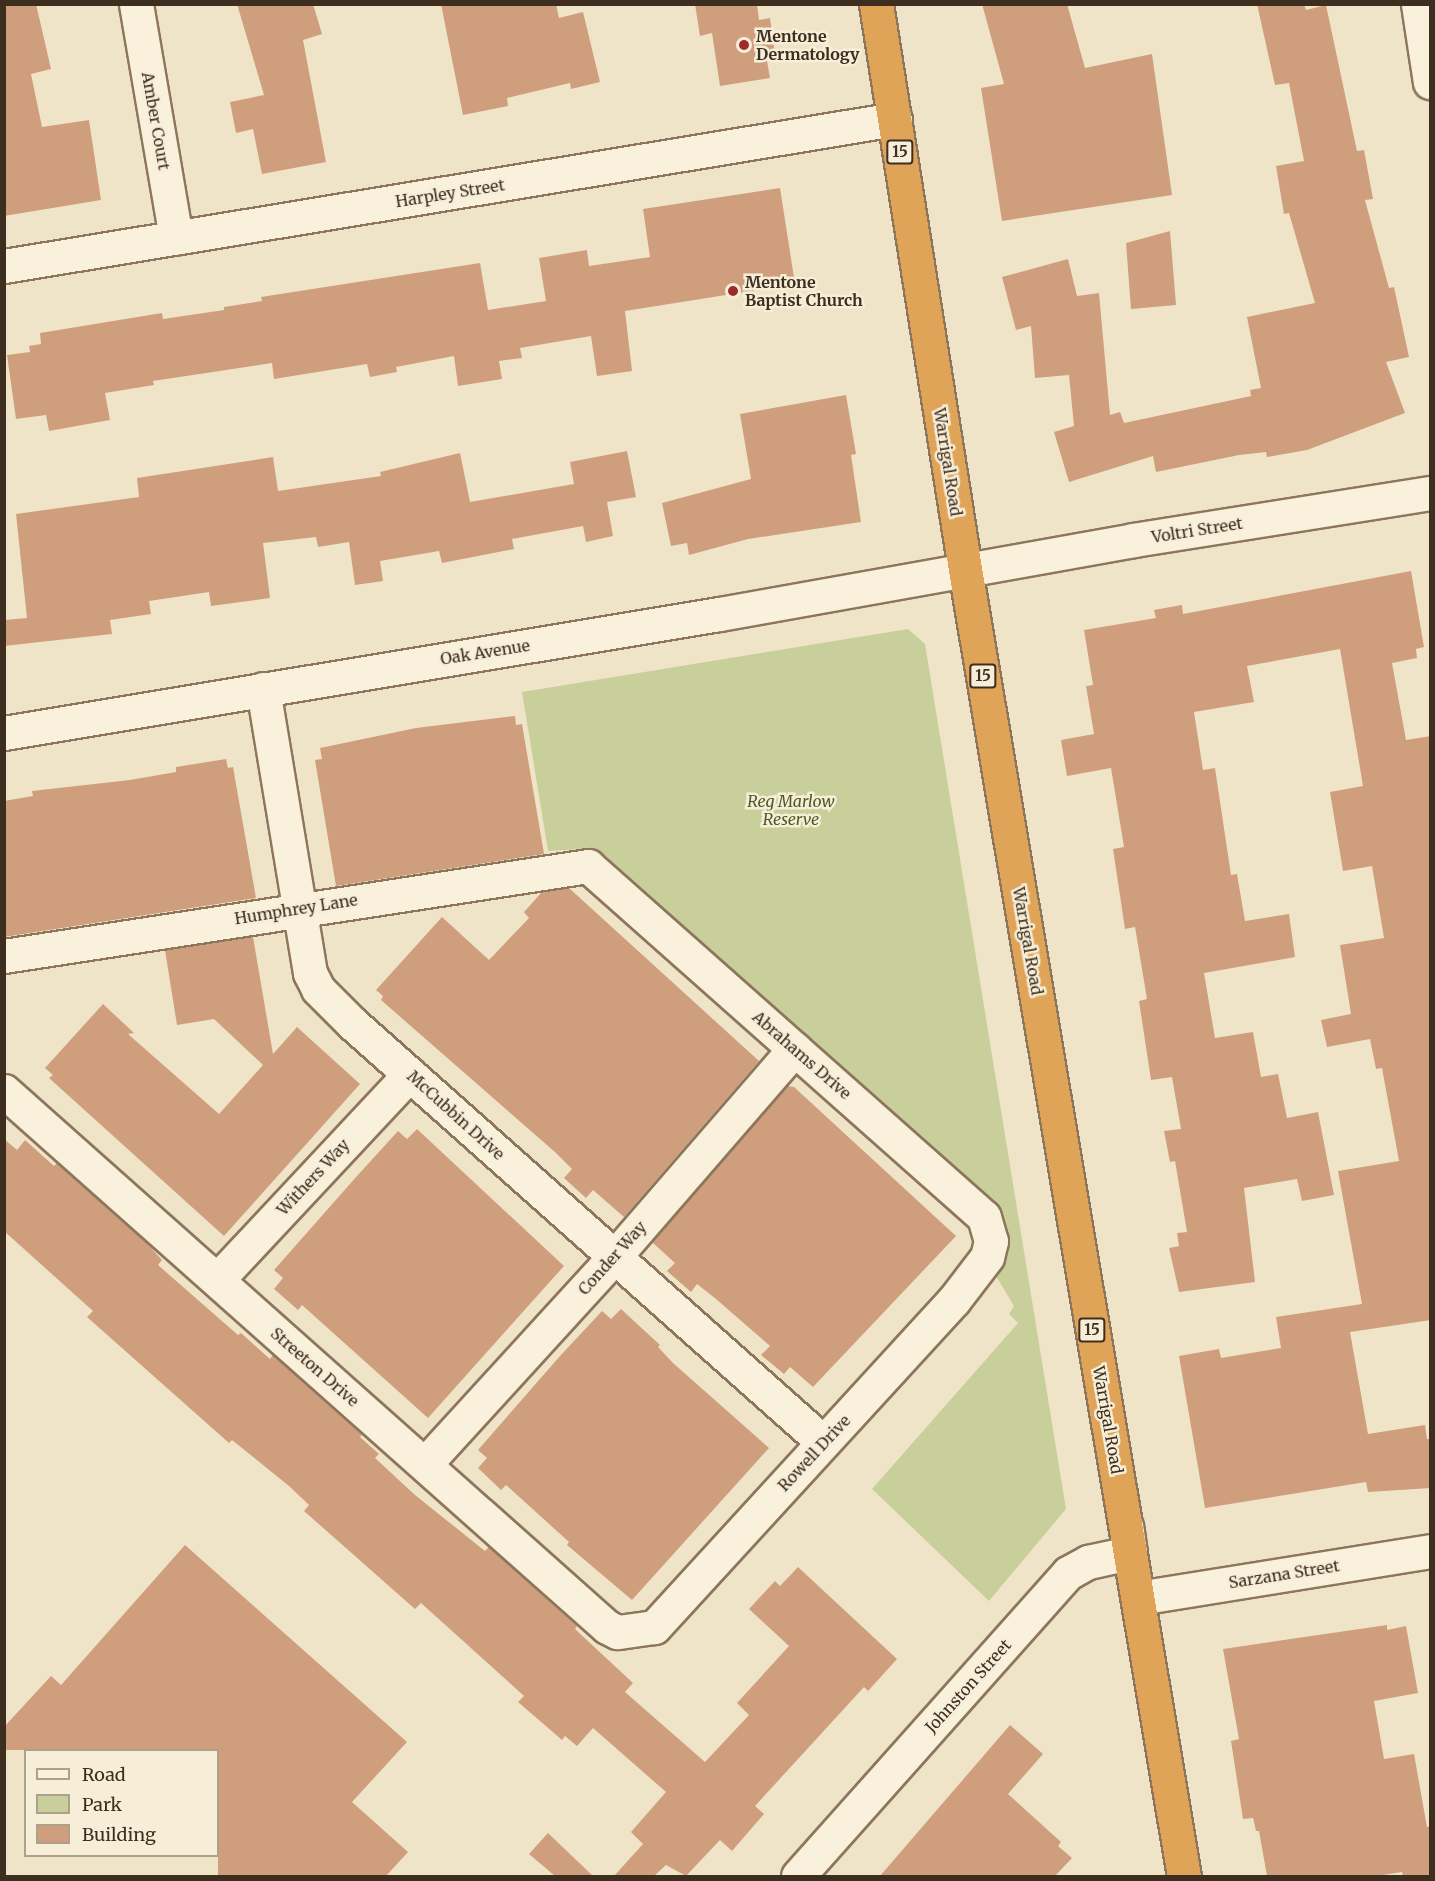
<!DOCTYPE html>
<html>
<head>
<meta charset="utf-8">
<style>
  body { margin:0 }
  #map { position:relative; width:1435px; height:1881px; overflow:hidden; background:#f0e4c8; font-family:Merriweather,serif }
  div>[style] { position:absolute }
  [style*='--x'] { left:calc(var(--x)*1px); top:calc(var(--y)*1px); width:calc(var(--w)*1px); rotate:calc(var(--a)*1deg) }
  .green>* { inset:0; background:#c9cf9b }
  .building>* { inset:0; background:#cf9f7d }
  .roads { filter:drop-shadow(2px 0 #8d765c) drop-shadow(-2px 0 #8d765c) drop-shadow(0 2px #8d765c) drop-shadow(0 -2px #8d765c) }
  .minor>* { height:33px; margin:-16.5px; padding:0 16.5px; transform-origin:16.5px; border-radius:16.5px; background:#faf1dc }
  .highway>* { height:33px; margin:-16.5px; padding:0 16.5px; transform-origin:16.5px; border-radius:16.5px; background:#e0a458 }
  .dots>* { width:16px; height:16px; translate:-50% -50%; box-sizing:border-box; border:3px solid #f7eed8; border-radius:50% }
  span { translate:-50% -50%; white-space:nowrap; text-align:center; line-height:1.15; -webkit-text-stroke:5px #f7eed8; paint-order:stroke }
  .shield-label span { padding:2px 4px; background:#f7eed8; border:2px solid; border-radius:4px; -webkit-text-stroke-width:0 }
  .shield-label { font-size:15px; color:#3d2e20; font-weight:700 }
  .poi-label { font-size:16px; color:#3d2e20; font-weight:700 }
  .left { translate:0 -50%; text-align:left }
  .street-label { font-size:16px; color:#3d2e20 }
  .park-label { font-size:16px; color:#4d5a26; font-style:italic }
  .frame { position:absolute; inset:0; border:6px solid #3d2e20; pointer-events:none }
  .legend { position:absolute; left:24px; top:1749px; width:195px; height:108px; box-sizing:border-box; background:#f7eed8; border:2px solid #ada18e; margin:0; padding:8px 10px; list-style:none; font-size:18px; color:#3d2e20 }
  .legend li { display:flex; align-items:center; gap:12px; height:30px }
  .legend b { width:30px; border:2px solid #ada18e }
</style>
</head>
<body>
<div id="map">
  <div class="green">
    <i style="clip-path:polygon(908px 629px,925px 644px,1066px 1509px,989px 1601px,872px 1489px,1018px 1323px,1009px 1314px,1014px 1306px,996px 1276px,1002px 1251px,990px 1201px,612px 864px,585px 849px,548px 851px,522px 692px)"></i>
  </div>
  <div class="building">
    <i style="clip-path:polygon(4px 4px,36px 4px,51px 69px,31px 74px,42px 127px,89px 120px,101px 200px,4px 216px)"></i>
    <i style="clip-path:polygon(237px 4px,313px 4px,322px 34px,303px 40px,326px 162px,262px 174px,253px 129px,236px 133px,230px 102px,264px 95px)"></i>
    <i style="clip-path:polygon(441px 4px,556px 4px,559px 18px,583px 12px,600px 82px,571px 89px,570px 83px,507px 98px,508px 106px,463px 115px)"></i>
    <i style="clip-path:polygon(695px 4px,757px 4px,759px 20px,770px 18px,775px 54px,766px 55px,770px 78px,720px 86px,712px 33px,700px 36px)"></i>
    <i style="clip-path:polygon(982px 4px,1067px 4px,1085px 68px,1152px 54px,1172px 195px,1002px 221px,981px 88px,1004px 84px)"></i>
    <i style="clip-path:polygon(1257px 4px,1304px 4px,1306px 10px,1326px 5px,1357px 151px,1364px 150px,1373px 199px,1365px 200px,1389px 288px,1394px 287px,1409px 357px,1386px 362px,1405px 413px,1307px 450px,1267px 457px,1266px 452px,1239px 455px,1156px 472px,1153px 456px,1069px 482px,1054px 432px,1074px 426px,1069px 375px,1035px 378px,1031px 326px,1016px 330px,1002px 277px,1068px 259px,1077px 296px,1099px 293px,1110px 415px,1120px 412px,1124px 423px,1251px 396px,1250px 390px,1261px 388px,1247px 317px,1315px 303px,1289px 213px,1284px 214px,1276px 166px,1304px 161px,1289px 83px,1275px 85px)"></i>
    <i style="clip-path:polygon(780px 188px,795px 284px,625px 311px,632px 371px,597px 376px,591px 336px,520px 348px,522px 358px,499px 361px,502px 379px,458px 386px,454px 356px,396px 367px,397px 372px,370px 377px,367px 364px,274px 379px,272px 363px,153px 381px,154px 385px,105px 393px,110px 420px,49px 431px,46px 415px,16px 419px,7px 355px,30px 352px,29px 346px,41px 344px,40px 333px,162px 313px,163px 319px,224px 310px,224px 307px,262px 301px,261px 297px,480px 263px,488px 310px,546px 301px,539px 258px,587px 250px,589px 266px,650px 257px,643px 209px)"></i>
    <i style="clip-path:polygon(1170px 231px,1176px 305px,1131px 309px,1126px 243px)"></i>
    <i style="clip-path:polygon(846px 395px,856px 454px,851px 455px,861px 522px,748px 539px,689px 555px,687px 543px,671px 546px,662px 503px,751px 479px,740px 414px)"></i>
    <i style="clip-path:polygon(627px 451px,636px 497px,607px 502px,613px 536px,586px 542px,583px 526px,512px 539px,514px 549px,442px 563px,439px 551px,380px 561px,383px 581px,355px 585px,349px 542px,318px 547px,316px 537px,263px 543px,270px 598px,211px 606px,209px 592px,149px 601px,151px 614px,110px 620px,112px 634px,4px 646px,4px 620px,27px 618px,16px 514px,139px 497px,137px 478px,273px 457px,278px 491px,381px 476px,380px 472px,460px 453px,470px 502px,574px 484px,570px 462px)"></i>
    <i style="clip-path:polygon(1411px 571px,1424px 647px,1416px 649px,1417px 658px,1392px 663px,1406px 740px,1431px 736px,1431px 1320px,1350px 1332px,1368px 1434px,1425px 1425px,1427px 1439px,1431px 1439px,1431px 1488px,1368px 1492px,1366px 1482px,1205px 1508px,1179px 1356px,1219px 1349px,1221px 1358px,1281px 1348px,1276px 1317px,1362px 1304px,1338px 1171px,1399px 1161px,1382px 1068px,1376px 1069px,1370px 1039px,1327px 1047px,1321px 1020px,1351px 1014px,1340px 945px,1384px 938px,1372px 866px,1343px 871px,1330px 792px,1363px 786px,1340px 649px,1247px 666px,1254px 702px,1194px 712px,1203px 770px,1215px 768px,1231px 875px,1237px 874px,1245px 921px,1289px 914px,1295px 957px,1204px 973px,1215px 1038px,1253px 1032px,1261px 1077px,1278px 1074px,1287px 1118px,1318px 1112px,1334px 1195px,1302px 1201px,1297px 1179px,1244px 1188px,1255px 1282px,1179px 1292px,1169px 1248px,1179px 1246px,1177px 1233px,1187px 1232px,1175px 1161px,1170px 1162px,1164px 1131px,1181px 1129px,1172px 1077px,1151px 1080px,1139px 1001px,1147px 999px,1135px 927px,1125px 929px,1113px 849px,1124px 847px,1111px 768px,1067px 776px,1061px 740px,1094px 734px,1086px 686px,1093px 685px,1084px 630px,1156px 618px,1154px 610px,1182px 605px,1183px 614px)"></i>
    <i style="clip-path:polygon(515px 716px,516px 725px,522px 724px,544px 854px,336px 886px,315px 760px,322px 759px,320px 748px,416px 728px)"></i>
    <i style="clip-path:polygon(226px 759px,228px 768px,233px 767px,256px 898px,4px 937px,4px 801px,33px 796px,32px 791px,130px 780px,176px 772px,176px 767px)"></i>
    <i style="clip-path:polygon(569px 888px,759px 1061px,624px 1217px,593px 1190px,586px 1198px,564px 1178px,572px 1169px,556px 1153px,381px 1000px,383px 996px,376px 990px,442px 917px,489px 960px,529px 918px,524px 912px,542px 892px)"></i>
    <i style="clip-path:polygon(253px 937px,273px 1054px,297px 1027px,360px 1084px,224px 1236px,49px 1078px,53px 1075px,45px 1068px,103px 1004px,134px 1033px,128px 1034px,219px 1114px,263px 1065px,214px 1019px,177px 1025px,165px 950px)"></i>
    <i style="clip-path:polygon(787px 1086px,794px 1087px,956px 1236px,813px 1387px,790px 1367px,784px 1374px,761px 1355px,770px 1346px,716px 1299px,697px 1284px,691px 1292px,667px 1271px,675px 1263px,652px 1242px)"></i>
    <i style="clip-path:polygon(417px 1129px,564px 1266px,428px 1418px,302px 1305px,298px 1310px,274px 1289px,283px 1278px,274px 1270px,357px 1176px,398px 1131px,407px 1139px)"></i>
    <i style="clip-path:polygon(4px 1139px,17px 1150px,25px 1140px,54px 1166px,57px 1163px,145px 1241px,162px 1260px,158px 1265px,238px 1335px,241px 1333px,270px 1359px,273px 1355px,362px 1435px,360px 1437px,379px 1454px,375px 1458px,415px 1495px,485px 1551px,489px 1547px,577px 1626px,575px 1629px,633px 1683px,625px 1692px,705px 1762px,749px 1715px,737px 1703px,789px 1646px,749px 1609px,775px 1581px,780px 1586px,798px 1567px,897px 1659px,868px 1691px,864px 1687px,755px 1806px,764px 1814px,732px 1851px,720px 1840px,686px 1876px,666px 1865px,654px 1876px,614px 1876px,643px 1844px,631px 1832px,666px 1792px,593px 1728px,577px 1746px,565px 1736px,562px 1740px,518px 1702px,524px 1696px,421px 1603px,415px 1609px,304px 1511px,309px 1505px,289px 1486px,232px 1440px,229px 1443px,87px 1317px,93px 1311px,4px 1231px)"></i>
    <i style="clip-path:polygon(621px 1309px,660px 1345px,658px 1347px,673px 1363px,769px 1448px,632px 1600px,567px 1545px,569px 1542px,506px 1485px,501px 1490px,478px 1468px,487px 1458px,478px 1450px,560px 1356px,602px 1311px,611px 1319px)"></i>
    <i style="clip-path:polygon(185px 1545px,407px 1742px,352px 1802px,408px 1852px,386px 1876px,218px 1876px,218px 1750px,4px 1750px,4px 1727px,51px 1676px,61px 1685px)"></i>
    <i style="clip-path:polygon(1387px 1625px,1387px 1630px,1406px 1626px,1418px 1693px,1374px 1701px,1384px 1759px,1414px 1754px,1427px 1827px,1431px 1826px,1431px 1876px,1403px 1876px,1402px 1872px,1377px 1876px,1267px 1876px,1259px 1831px,1256px 1831px,1253px 1818px,1243px 1819px,1231px 1741px,1239px 1739px,1223px 1649px)"></i>
    <i style="clip-path:polygon(1010px 1725px,1043px 1754px,1008px 1794px,1061px 1842px,1058px 1846px,1072px 1858px,1055px 1876px,880px 1876px)"></i>
    <i style="clip-path:polygon(548px 1833px,593px 1876px,555px 1876px,529px 1854px)"></i>
  </div>
  <div class="roads">
    <div class="minor">
      <i style="--x:136;--y:4;--w:237;--a:80.3"></i>
      <i style="--x:1418;--y:4;--w:79;--a:81.3"></i>
      <i style="--x:4;--y:266;--w:903;--a:-9.37"></i>
      <i style="--x:263;--y:689;--w:288;--a:80.6"></i>
      <i style="--x:310;--y:973;--w:18;--a:63"></i>
      <i style="--x:318;--y:989;--w:49;--a:45"></i>
      <i style="--x:353;--y:1024;--w:629;--a:41.65"></i>
      <i style="--x:4;--y:733;--w:725;--a:-9.45"></i>
      <i style="--x:719;--y:614;--w:421;--a:-10.1"></i>
      <i style="--x:1133;--y:540;--w:301;--a:-9"></i>
      <i style="--x:4;--y:956;--w:591;--a:-8.76"></i>
      <i style="--x:588;--y:866;--w:529;--a:41.55"></i>
      <i style="--x:984;--y:1217;--w:25;--a:74"></i>
      <i style="--x:991;--y:1241;--w:16;--a:104"></i>
      <i style="--x:987;--y:1257;--w:54;--a:127.5"></i>
      <i style="--x:954;--y:1300;--w:444;--a:132.5"></i>
      <i style="--x:654;--y:1627;--w:37;--a:172"></i>
      <i style="--x:617;--y:1632;--w:11;--a:-153"></i>
      <i style="--x:607;--y:1627;--w:807;--a:-138.37"></i>
      <i style="--x:217;--y:1280;--w:282;--a:-46.9"></i>
      <i style="--x:425;--y:1464;--w:282;--a:-47.6"></i>
      <i style="--x:615;--y:1256;--w:274;--a:-49.1"></i>
      <i style="--x:1138;--y:1598;--w:296;--a:-9.1"></i>
      <i style="--x:798;--y:1876;--w:406;--a:-48.3"></i>
      <i style="--x:1068;--y:1573;--w:23;--a:-29"></i>
      <i style="--x:1088;--y:1562;--w:43;--a:-12.1"></i>
      <i style="--x:1130;--y:1553;--w:27;--a:-98"></i>
    </div>
    <div class="highway">
      <i style="--x:876;--y:4;--w:572;--a:81.05"></i>
      <i style="--x:965;--y:569;--w:1325;--a:80.49"></i>
    </div>
  </div>
  <div class="dots">
    <i style="left:744px;top:45px;background:#9e2a2b"></i>
    <i style="left:733px;top:291px;background:#9e2a2b"></i>
  </div>
  <div class="shield-label">
    <span style="left:900px;top:152px">15</span>
    <span style="left:983px;top:676px">15</span>
    <span style="left:1092px;top:1330px">15</span>
  </div>
  <div class="poi-label">
    <span class="left" style="left:756px;top:45px">Mentone<br>Dermatology</span>
    <span class="left" style="left:745px;top:291px">Mentone<br>Baptist Church</span>
  </div>
  <div class="street-label">
    <span style="left:156px;top:121px;rotate:80deg">Amber Court</span>
    <span style="left:450px;top:193px;rotate:-9deg">Harpley Street</span>
    <span style="left:948px;top:462px;rotate:81deg">Warrigal Road</span>
    <span style="left:1197px;top:530px;rotate:-9deg">Voltri Street</span>
    <span style="left:485px;top:652px;rotate:-9deg">Oak Avenue</span>
    <span style="left:296px;top:909px;rotate:-9deg">Humphrey Lane</span>
    <span style="left:1028px;top:941px;rotate:80deg">Warrigal Road</span>
    <span style="left:802px;top:1055px;rotate:41deg">Abrahams Drive</span>
    <span style="left:456px;top:1115px;rotate:42deg">McCubbin Drive</span>
    <span style="left:313px;top:1177px;rotate:-47deg">Withers Way</span>
    <span style="left:612px;top:1258px;rotate:-48deg">Conder Way</span>
    <span style="left:315px;top:1367px;rotate:41deg">Streeton Drive</span>
    <span style="left:1108px;top:1420px;rotate:80deg">Warrigal Road</span>
    <span style="left:814px;top:1453px;rotate:-47deg">Rowell Drive</span>
    <span style="left:1284px;top:1574px;rotate:-9deg">Sarzana Street</span>
    <span style="left:968px;top:1686px;rotate:-48deg">Johnston Street</span>
  </div>
  <div class="park-label">
    <span style="left:791px;top:810px">Reg Marlow<br>Reserve</span>
  </div>
  <div class="frame"></div>
  <ul class="legend">
  <li><b style="height:8px;background:#faf1dc"></b>Road</li>
  <li><b style="height:16px;background:#c9cf9b"></b>Park</li>
  <li><b style="height:16px;background:#cf9f7d"></b>Building</li>
  </ul>
</div>
</body>
</html>
